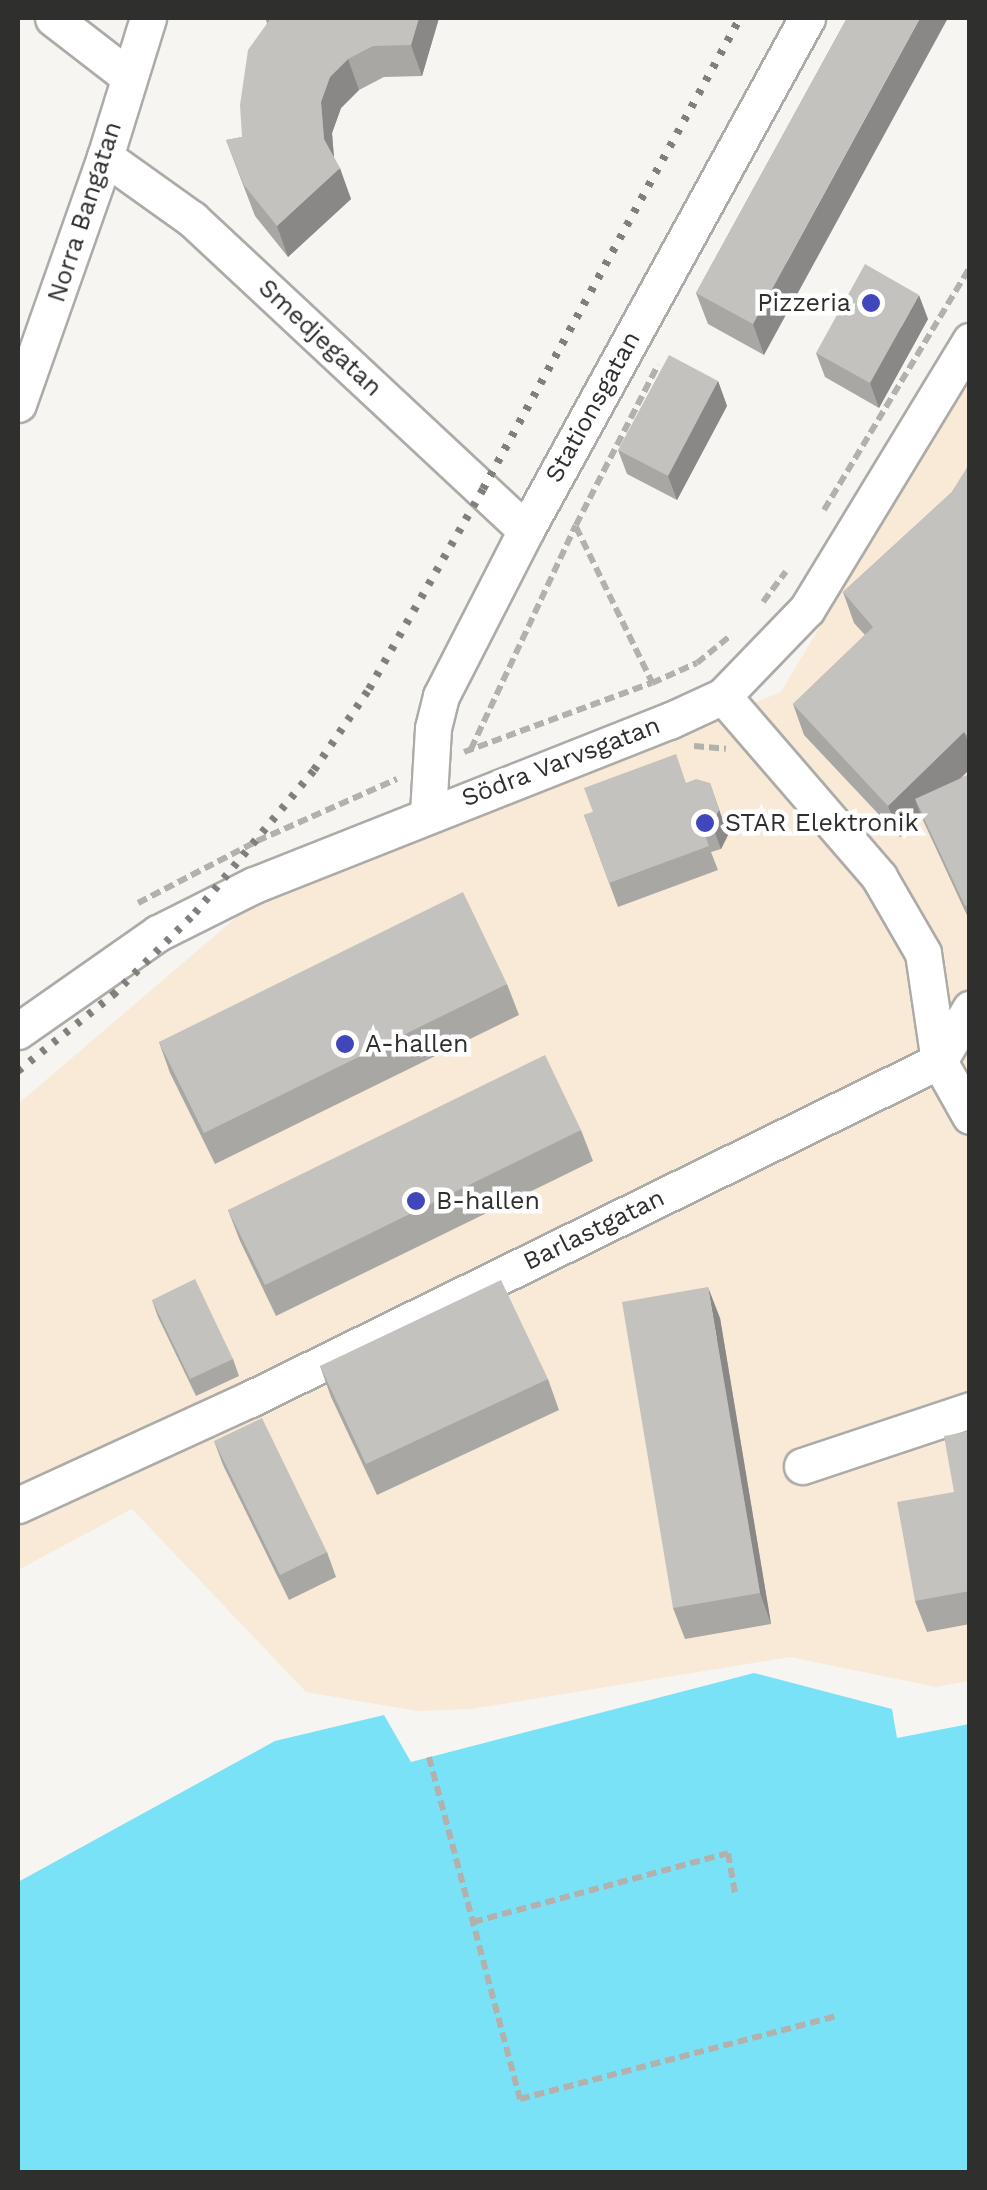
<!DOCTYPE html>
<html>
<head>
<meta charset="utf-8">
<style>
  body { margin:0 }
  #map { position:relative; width:987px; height:2190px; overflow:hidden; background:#f7f5f2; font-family:"Work Sans",sans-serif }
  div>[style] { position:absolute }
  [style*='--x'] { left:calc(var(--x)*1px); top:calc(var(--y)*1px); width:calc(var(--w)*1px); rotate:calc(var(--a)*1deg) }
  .commercial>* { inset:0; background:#f8ead6 }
  .water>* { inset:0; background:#7ae2f7 }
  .path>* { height:6px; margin-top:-3px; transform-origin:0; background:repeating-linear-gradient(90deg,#b2b1ae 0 10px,transparent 0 15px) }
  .roads { filter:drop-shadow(2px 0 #adaba8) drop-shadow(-2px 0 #adaba8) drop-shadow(0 2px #adaba8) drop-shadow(0 -2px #adaba8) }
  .minor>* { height:35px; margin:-17.5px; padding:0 17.5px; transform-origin:17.5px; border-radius:17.5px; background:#fff }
  .rail>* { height:8px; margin-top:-4px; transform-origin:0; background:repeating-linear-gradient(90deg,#807f7c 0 5px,transparent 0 15px) }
  .wall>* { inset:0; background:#a9a7a4 }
  .shaded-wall>* { inset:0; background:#898886 }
  .building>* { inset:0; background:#c4c2bf }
  .dots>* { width:28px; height:28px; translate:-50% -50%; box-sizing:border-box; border:5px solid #fff; border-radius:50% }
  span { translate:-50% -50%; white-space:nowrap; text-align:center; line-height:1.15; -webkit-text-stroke:9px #fff; paint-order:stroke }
  .street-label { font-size:25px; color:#2f2f2d }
  .poi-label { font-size:25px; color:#2f2f2d }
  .right { translate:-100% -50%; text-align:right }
  .left { translate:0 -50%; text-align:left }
  .frame { position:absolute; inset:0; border:20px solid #2f2f2d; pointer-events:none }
</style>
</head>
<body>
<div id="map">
  <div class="commercial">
    <i style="clip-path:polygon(969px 375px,969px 1681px,936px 1687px,790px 1657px,471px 1709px,417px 1711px,306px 1692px,132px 1509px,18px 1570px,18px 1104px,252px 904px,781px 692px)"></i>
  </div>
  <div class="water">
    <i style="clip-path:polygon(754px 1673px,892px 1709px,897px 1738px,969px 1724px,969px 2172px,18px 2172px,18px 1882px,275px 1741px,384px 1715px,411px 1762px)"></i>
  </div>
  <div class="path">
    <i style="--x:824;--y:510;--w:283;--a:-59"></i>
    <i style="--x:576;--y:527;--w:177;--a:63.9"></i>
    <i style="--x:763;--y:602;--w:38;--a:-53"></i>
    <i style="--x:694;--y:746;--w:32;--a:5"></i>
    <i style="--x:471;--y:749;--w:247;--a:-64.9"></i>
    <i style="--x:576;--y:525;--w:180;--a:-62.9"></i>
    <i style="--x:464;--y:752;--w:200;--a:-20.2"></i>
    <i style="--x:652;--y:683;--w:49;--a:-24"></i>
    <i style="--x:697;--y:663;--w:43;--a:-39.3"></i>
    <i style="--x:138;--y:903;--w:134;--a:-27.5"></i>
    <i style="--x:257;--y:841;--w:153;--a:-23.9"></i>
    <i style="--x:429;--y:1757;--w:354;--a:75.1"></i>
    <i style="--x:520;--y:2099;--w:327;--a:-14.7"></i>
    <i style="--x:473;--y:1922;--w:264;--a:-15.1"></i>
    <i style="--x:728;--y:1853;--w:41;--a:80.1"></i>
  </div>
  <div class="roads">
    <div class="minor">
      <i style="--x:53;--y:18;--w:95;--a:37.7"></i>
      <i style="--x:105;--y:157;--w:107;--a:35.5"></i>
      <i style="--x:192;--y:219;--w:456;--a:43"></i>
      <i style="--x:18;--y:404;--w:262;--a:-70.6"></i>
      <i style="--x:105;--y:157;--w:145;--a:-72.8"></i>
      <i style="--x:723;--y:696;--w:239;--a:49.2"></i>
      <i style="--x:879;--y:877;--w:88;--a:59.9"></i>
      <i style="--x:923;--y:953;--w:109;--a:81.6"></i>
      <i style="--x:939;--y:1061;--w:63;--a:60.6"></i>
      <i style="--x:428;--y:813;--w:85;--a:-86.6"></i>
      <i style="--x:433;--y:728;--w:33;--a:-76"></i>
      <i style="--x:441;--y:696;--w:186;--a:-62.9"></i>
      <i style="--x:526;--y:530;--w:584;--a:-61.24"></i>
      <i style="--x:18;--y:1031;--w:171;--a:-35"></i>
      <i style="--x:158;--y:933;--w:107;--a:-26.6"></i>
      <i style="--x:254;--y:885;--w:446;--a:-21.6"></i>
      <i style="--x:669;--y:721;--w:60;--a:-24.8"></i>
      <i style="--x:723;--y:696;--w:121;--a:-46"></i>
      <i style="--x:807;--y:609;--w:314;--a:-58.7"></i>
      <i style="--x:802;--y:1466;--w:177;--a:-18.4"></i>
      <i style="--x:18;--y:1505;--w:255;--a:-24.6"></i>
      <i style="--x:250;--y:1399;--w:767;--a:-26.13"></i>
      <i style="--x:939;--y:1061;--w:61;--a:-59.2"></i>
    </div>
  </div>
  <div class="rail">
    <i style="--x:18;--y:1071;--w:122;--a:-38.7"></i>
    <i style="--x:113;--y:995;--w:116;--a:-45"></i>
    <i style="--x:195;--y:913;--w:186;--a:-50.2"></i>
    <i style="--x:314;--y:770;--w:98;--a:-55.8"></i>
    <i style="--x:369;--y:689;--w:230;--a:-60.3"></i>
    <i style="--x:483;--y:489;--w:537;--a:-61.38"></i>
  </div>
  <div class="wall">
    <i style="clip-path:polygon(265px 18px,439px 18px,422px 76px,384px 77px,359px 90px,341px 108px,332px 133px,334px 158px,351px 199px,288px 257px,255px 216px,226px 140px,242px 137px,267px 23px)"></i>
    <i style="clip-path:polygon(847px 18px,764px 355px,708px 324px,696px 293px)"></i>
    <i style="clip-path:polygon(928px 319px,879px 408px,825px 377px,816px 353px)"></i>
    <i style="clip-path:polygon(718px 381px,727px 406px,677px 500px,627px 474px,618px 450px)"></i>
    <i style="clip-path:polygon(970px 463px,970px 769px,961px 778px,970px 774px,970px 922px,921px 816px,900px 837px,804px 735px,793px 704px,865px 635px,854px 623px,843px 592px,952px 492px)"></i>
    <i style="clip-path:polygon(686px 783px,710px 783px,728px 835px,721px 849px,711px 852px,718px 870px,618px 907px,584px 815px)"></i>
    <i style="clip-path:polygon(507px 984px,519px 1015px,215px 1164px,170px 1073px,159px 1042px)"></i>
    <i style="clip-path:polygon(581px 1130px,593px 1161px,276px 1316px,240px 1241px,228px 1210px)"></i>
    <i style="clip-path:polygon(152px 1300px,233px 1359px,239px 1376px,196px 1396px,158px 1317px)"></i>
    <i style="clip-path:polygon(720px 1318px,771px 1624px,685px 1639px,673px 1608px)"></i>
    <i style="clip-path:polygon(320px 1366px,548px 1379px,559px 1410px,377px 1495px,331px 1397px)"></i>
    <i style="clip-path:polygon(970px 1431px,970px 1624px,927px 1632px,915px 1601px,954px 1492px)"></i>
    <i style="clip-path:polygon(214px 1441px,327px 1552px,336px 1577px,289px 1600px,223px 1465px)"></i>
  </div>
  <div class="shaded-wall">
    <i style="clip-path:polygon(419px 18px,439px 18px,422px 76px,411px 45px)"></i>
    <i style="clip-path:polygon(920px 18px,948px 18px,764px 355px,753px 324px)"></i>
    <i style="clip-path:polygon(348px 59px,359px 90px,341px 108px,332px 133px,335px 170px,324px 139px,321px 102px,330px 77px)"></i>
    <i style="clip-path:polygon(340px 168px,351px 199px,288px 257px,277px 226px)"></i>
    <i style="clip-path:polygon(919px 295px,928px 319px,879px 408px,870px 383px)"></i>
    <i style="clip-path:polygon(718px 381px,727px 406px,677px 500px,668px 476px)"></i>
    <i style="clip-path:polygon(964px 732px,970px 746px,970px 769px,922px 815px,915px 799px,921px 816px,900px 837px,888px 806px)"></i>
    <i style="clip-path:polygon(719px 810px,728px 835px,721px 849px,712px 824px)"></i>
    <i style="clip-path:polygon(708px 1287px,720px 1318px,771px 1624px,760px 1593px)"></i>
  </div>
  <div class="building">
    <i style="clip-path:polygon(271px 18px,419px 18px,411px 45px,373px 46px,348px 59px,330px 77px,321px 102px,324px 139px,340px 168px,277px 226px,244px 185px,226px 140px,242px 137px,240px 105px,248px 50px)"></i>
    <i style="clip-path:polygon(847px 18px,920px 18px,753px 324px,696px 293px)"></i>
    <i style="clip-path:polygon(865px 264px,919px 295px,870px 383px,816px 353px)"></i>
    <i style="clip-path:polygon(669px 355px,718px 381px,668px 476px,618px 450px)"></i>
    <i style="clip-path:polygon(970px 463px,970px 738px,964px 732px,888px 806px,793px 704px,873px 627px,843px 592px,952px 492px)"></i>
    <i style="clip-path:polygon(676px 754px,686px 783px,696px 779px,710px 783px,719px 810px,712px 824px,702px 828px,709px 846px,609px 883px,584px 815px,593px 812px,584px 788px)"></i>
    <i style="clip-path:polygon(970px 774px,970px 904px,965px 906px,915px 799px)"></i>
    <i style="clip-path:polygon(463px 892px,507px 984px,204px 1133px,159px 1042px)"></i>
    <i style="clip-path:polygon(545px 1055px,581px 1130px,265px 1285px,228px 1210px)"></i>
    <i style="clip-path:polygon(195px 1279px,233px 1359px,190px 1379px,152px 1300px)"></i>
    <i style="clip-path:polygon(501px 1280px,548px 1379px,366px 1464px,320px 1366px)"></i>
    <i style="clip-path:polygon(708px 1287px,760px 1593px,673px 1608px,622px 1302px)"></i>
    <i style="clip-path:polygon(262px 1418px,327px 1552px,280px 1575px,214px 1441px)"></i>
    <i style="clip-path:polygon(970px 1431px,970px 1591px,915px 1601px,897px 1502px,954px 1492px,944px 1436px)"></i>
  </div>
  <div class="dots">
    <i style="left:871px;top:303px;background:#4047bb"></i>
    <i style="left:705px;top:823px;background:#4047bb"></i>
    <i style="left:345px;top:1044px;background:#4047bb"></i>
    <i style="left:416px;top:1201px;background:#4047bb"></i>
  </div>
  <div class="street-label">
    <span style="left:85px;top:212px;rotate:-72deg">Norra Bangatan</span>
    <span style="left:320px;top:338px;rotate:43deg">Smedjegatan</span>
    <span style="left:593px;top:407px;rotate:-61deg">Stationsgatan</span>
    <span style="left:561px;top:762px;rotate:-21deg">Södra Varvsgatan</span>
    <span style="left:594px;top:1230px;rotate:-26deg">Barlastgatan</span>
  </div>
  <div class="poi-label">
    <span class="right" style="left:851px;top:303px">Pizzeria</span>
    <span class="left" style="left:725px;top:823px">STAR Elektronik</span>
    <span class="left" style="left:365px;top:1044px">A-hallen</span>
    <span class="left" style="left:436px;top:1201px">B-hallen</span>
  </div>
  <div class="frame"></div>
</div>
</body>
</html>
